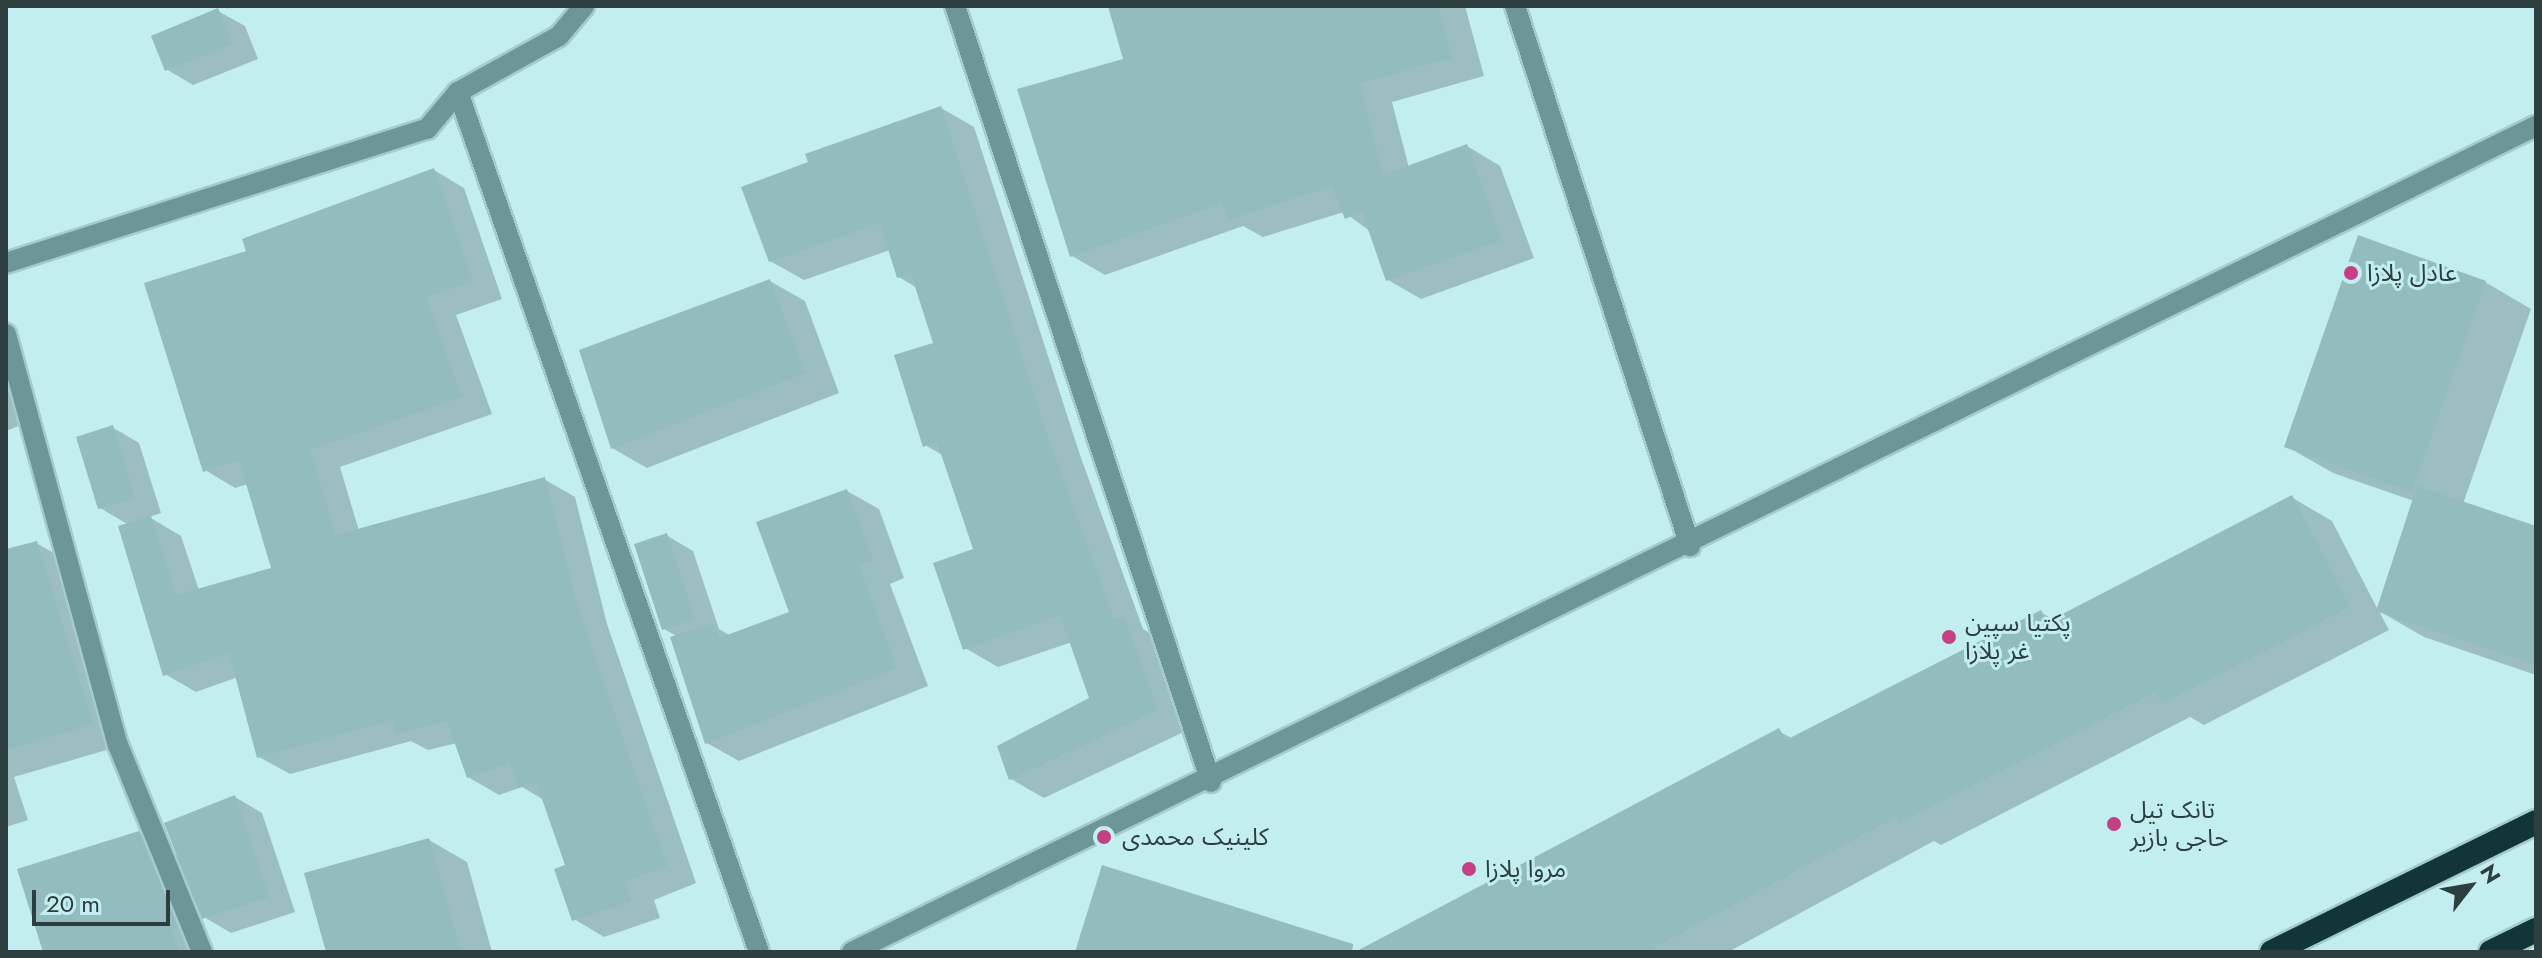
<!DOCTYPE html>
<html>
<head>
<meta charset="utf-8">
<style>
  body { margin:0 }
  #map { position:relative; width:2542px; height:958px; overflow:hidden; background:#c3eef0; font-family:Jost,"Noto Sans Arabic",sans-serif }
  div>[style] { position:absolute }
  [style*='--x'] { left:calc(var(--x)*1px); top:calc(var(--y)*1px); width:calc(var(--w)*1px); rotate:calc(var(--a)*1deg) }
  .shadow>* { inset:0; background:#0003 }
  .building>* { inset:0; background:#92bcbe }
  .roads { filter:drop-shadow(2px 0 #a5cbcd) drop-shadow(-2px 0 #a5cbcd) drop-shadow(0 2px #a5cbcd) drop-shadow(0 -2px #a5cbcd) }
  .minor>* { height:20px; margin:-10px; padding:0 10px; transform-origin:10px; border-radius:10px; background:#6c9698 }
  .highway>* { height:24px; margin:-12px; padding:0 12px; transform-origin:12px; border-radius:12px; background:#123537 }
  .dots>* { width:22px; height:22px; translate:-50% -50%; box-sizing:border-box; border:4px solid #c3eef0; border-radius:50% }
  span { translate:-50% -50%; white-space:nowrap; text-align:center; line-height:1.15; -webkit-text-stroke:6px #c3eef0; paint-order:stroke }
  .poi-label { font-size:24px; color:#2d3e3f }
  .left { translate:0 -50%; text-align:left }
  .frame { position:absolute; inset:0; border:8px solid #2d3e3f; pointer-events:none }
  .north { position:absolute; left:2430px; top:846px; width:80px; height:80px; -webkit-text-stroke:6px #c3eef0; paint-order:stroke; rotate:59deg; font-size:22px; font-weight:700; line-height:32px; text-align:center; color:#2d3e3f }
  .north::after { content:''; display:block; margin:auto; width:28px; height:36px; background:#2d3e3f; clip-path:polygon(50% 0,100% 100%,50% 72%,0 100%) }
  .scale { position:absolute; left:32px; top:890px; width:138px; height:36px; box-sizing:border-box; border:4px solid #2d3e3f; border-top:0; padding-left:10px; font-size:24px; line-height:28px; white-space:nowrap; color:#2d3e3f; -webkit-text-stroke:6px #c3eef0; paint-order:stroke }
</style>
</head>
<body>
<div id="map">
  <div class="shadow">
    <i style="clip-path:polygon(1110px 6px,1465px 6px,1484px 76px,1392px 102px,1409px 168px,1467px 146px,1500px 166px,1534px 258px,1421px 299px,1388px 280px,1371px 232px,1344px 212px,1263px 237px,1243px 226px,1105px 275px,1072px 256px,1126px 61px)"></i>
    <i style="clip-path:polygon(218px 11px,245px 26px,258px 59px,193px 85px,166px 69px)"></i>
    <i style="clip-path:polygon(941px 108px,974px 127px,1080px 455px,1143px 629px,1157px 637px,1190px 729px,1044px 798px,1011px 779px,1092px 699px,1072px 642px,998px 667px,965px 648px,975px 551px,944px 456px,925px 445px,936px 344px,917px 288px,899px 277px,890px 250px,804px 280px,770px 261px)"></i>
    <i style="clip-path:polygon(434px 170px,464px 188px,502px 299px,456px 315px,492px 414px,340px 467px,359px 531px,544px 479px,575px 497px,607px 624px,696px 883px,654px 900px,660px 918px,604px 937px,574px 919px,568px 866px,544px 800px,522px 787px,499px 795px,468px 777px,457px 743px,428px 750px,411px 741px,290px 774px,259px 757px,238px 677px,196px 692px,165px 674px,129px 525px,100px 508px,112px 427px,139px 443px,161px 513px,149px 517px,181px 536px,199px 590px,273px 570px,248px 484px,235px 488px,205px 470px,248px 252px)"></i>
    <i style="clip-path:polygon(770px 281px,805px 301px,839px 393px,647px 468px,612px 448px)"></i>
    <i style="clip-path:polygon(2485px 282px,2531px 309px,2463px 504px,2536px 529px,2536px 675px,2424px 637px,2379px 611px,2389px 630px,2204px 725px,2190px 717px,1941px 845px,1934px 841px,1728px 952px,1360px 952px,1779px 731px,1793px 739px,2041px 612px,2054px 620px,2291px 497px,2332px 521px,2378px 610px,2414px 501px,2333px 473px,2286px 446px)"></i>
    <i style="clip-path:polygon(6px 384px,21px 425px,6px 431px)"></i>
    <i style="clip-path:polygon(847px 491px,879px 509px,904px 578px,890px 584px,928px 686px,739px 761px,707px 743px,678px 637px,664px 629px,666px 535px,693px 551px,719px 629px,731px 636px,792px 613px)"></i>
    <i style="clip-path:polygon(36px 543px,72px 563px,127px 744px,14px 777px,28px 820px,6px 827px,6px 551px)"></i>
    <i style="clip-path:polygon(235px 797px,262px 813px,295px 912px,231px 933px,204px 917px,189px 881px,210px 952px,45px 952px,139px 833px,180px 857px)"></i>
    <i style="clip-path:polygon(429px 840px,467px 862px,492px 952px,328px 952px)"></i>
  </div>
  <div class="building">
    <i style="clip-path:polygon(1108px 6px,1438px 6px,1452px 58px,1360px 83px,1383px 175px,1467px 144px,1502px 240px,1386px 281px,1362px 212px,1345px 219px,1332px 186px,1228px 220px,1222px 203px,1070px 257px,1017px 89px,1123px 59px)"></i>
    <i style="clip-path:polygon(218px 8px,233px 44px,165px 71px,151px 36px)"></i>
    <i style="clip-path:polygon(941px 106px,1047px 434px,1114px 619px,1124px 616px,1158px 710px,1009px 780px,997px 746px,1089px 698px,1060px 615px,963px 650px,933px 563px,973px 549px,937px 442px,923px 447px,894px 355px,933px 343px,911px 274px,897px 278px,880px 223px,769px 262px,741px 187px,808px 162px,805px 154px)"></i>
    <i style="clip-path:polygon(434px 168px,473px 281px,426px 297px,462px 397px,310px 450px,336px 535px,545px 477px,577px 604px,667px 866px,624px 882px,631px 901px,572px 921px,554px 869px,565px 865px,536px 782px,519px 788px,510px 763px,467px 778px,447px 721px,395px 734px,392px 720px,257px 758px,229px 653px,163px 676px,118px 526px,151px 516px,176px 595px,271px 568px,239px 460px,203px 472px,144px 283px,246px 251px,242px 239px)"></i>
    <i style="clip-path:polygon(2358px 235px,2486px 281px,2412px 492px,2284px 447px)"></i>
    <i style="clip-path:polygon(770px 279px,805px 373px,611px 449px,579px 350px)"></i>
    <i style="clip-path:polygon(113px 425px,135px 498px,98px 509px,76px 437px)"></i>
    <i style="clip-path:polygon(2417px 486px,2536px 526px,2536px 665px,2376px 611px)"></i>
    <i style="clip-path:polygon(847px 489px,873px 560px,859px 566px,897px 668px,705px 744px,670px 637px,714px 623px,719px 638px,789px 612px,756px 522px)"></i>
    <i style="clip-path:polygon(2292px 495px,2350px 607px,2162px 704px,2156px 692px,1899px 823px,1896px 817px,1646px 952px,1355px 952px,1779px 728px,1786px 740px,2041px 610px,2047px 622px)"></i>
    <i style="clip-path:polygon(667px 533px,695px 619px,662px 630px,634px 544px)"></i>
    <i style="clip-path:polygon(37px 541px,93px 724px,6px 750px,6px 549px)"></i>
    <i style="clip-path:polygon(235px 795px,269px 897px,202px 919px,164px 823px)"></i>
    <i style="clip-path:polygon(139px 831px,178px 927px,171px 929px,179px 952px,43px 952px,17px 869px)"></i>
    <i style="clip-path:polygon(429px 838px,461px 952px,326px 952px,304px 873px)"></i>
    <i style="clip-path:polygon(1102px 865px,1353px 944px,1352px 952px,1075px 952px)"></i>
  </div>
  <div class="roads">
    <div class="minor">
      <i style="--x:955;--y:6;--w:817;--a:71.74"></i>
      <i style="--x:1515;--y:6;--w:568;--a:72.04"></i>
      <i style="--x:458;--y:92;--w:911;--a:70.71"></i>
      <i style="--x:6;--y:263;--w:442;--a:-17.7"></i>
      <i style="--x:427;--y:129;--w:48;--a:-50"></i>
      <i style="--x:458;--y:92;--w:115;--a:-29"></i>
      <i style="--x:559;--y:36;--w:39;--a:-50"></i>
      <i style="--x:6;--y:334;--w:426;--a:74.8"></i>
      <i style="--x:118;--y:745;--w:223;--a:67.9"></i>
      <i style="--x:852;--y:952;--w:1876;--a:-26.13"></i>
    </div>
    <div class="highway">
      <i style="--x:2272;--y:952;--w:294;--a:-26.2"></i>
      <i style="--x:2491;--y:952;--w:50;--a:-26.1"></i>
    </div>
  </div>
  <div class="dots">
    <i style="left:2351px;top:273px;background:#c34086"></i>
    <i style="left:1949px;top:637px;background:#c34086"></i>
    <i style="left:2114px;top:824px;background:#c34086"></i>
    <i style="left:1104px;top:837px;background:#c34086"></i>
    <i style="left:1469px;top:869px;background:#c34086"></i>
  </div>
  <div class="poi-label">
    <span class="left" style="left:2367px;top:273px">عادل پلازا</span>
    <span class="left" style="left:1965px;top:637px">پکتیا سپین<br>غر پلازا</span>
    <span class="left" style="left:2130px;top:824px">تانک تیل<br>حاجی بازیر</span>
    <span class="left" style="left:1122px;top:837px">کلینیک محمدی</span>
    <span class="left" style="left:1485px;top:869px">مروا پلازا</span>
  </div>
  <div class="frame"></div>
  <div class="north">N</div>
  <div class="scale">20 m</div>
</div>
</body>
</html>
